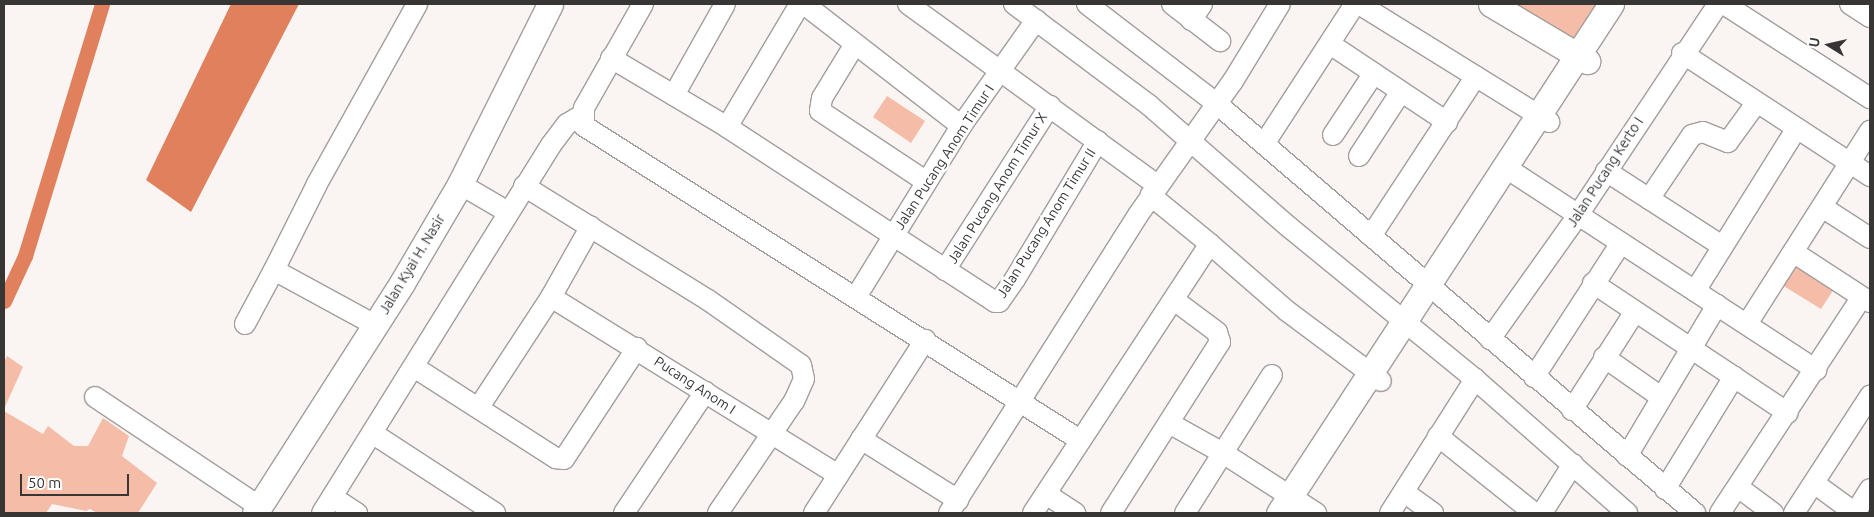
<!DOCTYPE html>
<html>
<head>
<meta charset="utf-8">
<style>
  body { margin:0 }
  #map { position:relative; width:1874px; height:517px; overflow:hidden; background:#faf5f3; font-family:Ubuntu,sans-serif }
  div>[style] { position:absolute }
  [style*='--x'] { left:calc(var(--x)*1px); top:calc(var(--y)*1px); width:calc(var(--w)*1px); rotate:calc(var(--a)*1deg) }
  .green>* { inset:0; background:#f5bda8 }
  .water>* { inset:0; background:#e0805c }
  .canal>* { height:15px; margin:-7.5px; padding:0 7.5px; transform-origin:7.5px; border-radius:7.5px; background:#e0805c }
  .roads { filter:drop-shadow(1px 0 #a39e9d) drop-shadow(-1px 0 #a39e9d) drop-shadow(0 1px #a39e9d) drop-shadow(0 -1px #a39e9d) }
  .minor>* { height:20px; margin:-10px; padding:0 10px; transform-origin:10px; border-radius:10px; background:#fff }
  .major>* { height:25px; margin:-12.5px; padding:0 12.5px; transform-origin:12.5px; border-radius:12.5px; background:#fff }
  span { translate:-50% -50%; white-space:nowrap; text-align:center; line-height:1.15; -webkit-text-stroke:5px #fff; paint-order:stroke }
  .street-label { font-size:14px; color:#383635 }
  .frame { position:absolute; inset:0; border:5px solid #383635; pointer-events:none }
  .north { position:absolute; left:1804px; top:20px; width:50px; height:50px; -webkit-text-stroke:4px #fff; paint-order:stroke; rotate:280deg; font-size:14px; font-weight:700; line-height:20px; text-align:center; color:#383635 }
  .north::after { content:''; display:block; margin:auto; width:18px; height:22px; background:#383635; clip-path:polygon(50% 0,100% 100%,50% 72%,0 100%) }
  .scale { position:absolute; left:20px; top:474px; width:109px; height:22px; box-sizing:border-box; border:2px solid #383635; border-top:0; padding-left:6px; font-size:15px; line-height:18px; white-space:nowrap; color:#383635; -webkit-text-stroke:4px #fff; paint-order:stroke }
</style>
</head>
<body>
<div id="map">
  <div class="green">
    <i style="clip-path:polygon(1511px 4px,1612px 4px,1577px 40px)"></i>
    <i style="clip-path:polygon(887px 96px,925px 121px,911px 143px,873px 117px)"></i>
    <i style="clip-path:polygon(1794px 264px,1834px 289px,1821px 309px,1782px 285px)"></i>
    <i style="clip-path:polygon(7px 356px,23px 367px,4px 409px,4px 362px)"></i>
    <i style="clip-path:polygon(4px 411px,43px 434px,48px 426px,74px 446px,88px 446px,103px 418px,129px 436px,122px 456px,157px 483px,138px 513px,97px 513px,90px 509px,86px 511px,52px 504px,46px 513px,4px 513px)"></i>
  </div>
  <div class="water">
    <i style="clip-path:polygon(231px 4px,299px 4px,191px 212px,146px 180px)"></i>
  </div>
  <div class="canal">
    <i style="--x:4;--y:301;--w:50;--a:-65"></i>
    <i style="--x:25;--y:256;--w:264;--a:-73"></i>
  </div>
  <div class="roads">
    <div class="minor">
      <i style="--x:643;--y:4;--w:120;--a:119.6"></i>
      <i style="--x:584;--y:108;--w:18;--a:90"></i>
      <i style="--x:584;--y:126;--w:587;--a:32.34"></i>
      <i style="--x:800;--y:4;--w:143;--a:120.7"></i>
      <i style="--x:727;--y:127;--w:320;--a:33.1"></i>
      <i style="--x:995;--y:302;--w:4;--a:0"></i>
      <i style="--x:999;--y:302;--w:28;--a:-55"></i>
      <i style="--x:1015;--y:279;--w:161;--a:-59"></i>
      <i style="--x:804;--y:4;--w:199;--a:37.8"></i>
      <i style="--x:908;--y:4;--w:308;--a:36"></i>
      <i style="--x:1014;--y:4;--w:169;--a:36.8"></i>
      <i style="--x:1149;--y:105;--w:186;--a:41.1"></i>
      <i style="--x:1289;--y:227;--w:240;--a:39.3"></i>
      <i style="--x:1475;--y:379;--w:203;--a:41.4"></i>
      <i style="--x:1087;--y:4;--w:163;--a:37.5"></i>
      <i style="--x:1216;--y:103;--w:631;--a:40.56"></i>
      <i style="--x:1172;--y:4;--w:61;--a:37.6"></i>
      <i style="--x:1359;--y:4;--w:224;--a:31.8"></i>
      <i style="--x:1724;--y:4;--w:174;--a:32.8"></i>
      <i style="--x:1850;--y:4;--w:24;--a:33"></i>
      <i style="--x:1191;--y:20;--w:19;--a:-55"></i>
      <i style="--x:855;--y:44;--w:63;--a:121.4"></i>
      <i style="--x:822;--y:98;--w:13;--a:99"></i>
      <i style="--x:820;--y:111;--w:128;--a:33.6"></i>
      <i style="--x:1330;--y:44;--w:141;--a:33.7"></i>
      <i style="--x:1682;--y:53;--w:225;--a:33.2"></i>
      <i style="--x:611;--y:58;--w:135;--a:30.7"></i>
      <i style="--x:674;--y:95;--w:104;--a:-60.7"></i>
      <i style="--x:1333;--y:135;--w:74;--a:-56.5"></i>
      <i style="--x:1264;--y:144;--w:167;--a:-57"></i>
      <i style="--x:1359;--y:156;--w:75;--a:-56.9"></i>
      <i style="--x:1606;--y:171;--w:138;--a:32.9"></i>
      <i style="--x:1514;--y:173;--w:361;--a:33.1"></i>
      <i style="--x:460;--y:184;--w:56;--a:30.3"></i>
      <i style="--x:524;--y:186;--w:216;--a:31.8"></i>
      <i style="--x:708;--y:300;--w:113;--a:35"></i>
      <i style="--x:801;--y:365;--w:14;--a:78"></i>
      <i style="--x:804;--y:379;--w:24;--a:114"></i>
      <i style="--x:794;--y:401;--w:135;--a:124.2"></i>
      <i style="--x:1649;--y:199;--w:77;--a:-56.1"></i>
      <i style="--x:1692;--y:135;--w:11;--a:-15"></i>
      <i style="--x:1703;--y:132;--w:27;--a:22"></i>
      <i style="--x:1728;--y:142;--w:49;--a:-54.1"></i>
      <i style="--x:1822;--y:207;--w:57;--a:32.9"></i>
      <i style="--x:1371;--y:236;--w:191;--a:-56.7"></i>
      <i style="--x:1210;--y:244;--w:102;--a:41"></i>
      <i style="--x:1287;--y:311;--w:117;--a:36.7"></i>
      <i style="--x:1793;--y:252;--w:92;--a:33"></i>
      <i style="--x:945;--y:270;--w:195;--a:-57.4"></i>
      <i style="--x:1593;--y:283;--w:234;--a:33.7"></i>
      <i style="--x:1695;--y:291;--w:192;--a:-58"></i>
      <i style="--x:551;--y:297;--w:338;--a:31.8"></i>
      <i style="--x:856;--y:297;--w:201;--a:-58.4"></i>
      <i style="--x:961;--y:126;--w:130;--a:-54.7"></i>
      <i style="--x:245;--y:324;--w:61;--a:-61.8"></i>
      <i style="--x:1747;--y:324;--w:229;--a:-57.5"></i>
      <i style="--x:375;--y:325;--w:115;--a:-151.4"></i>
      <i style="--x:274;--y:270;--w:96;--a:-63.4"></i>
      <i style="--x:317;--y:184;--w:206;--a:-60.9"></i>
      <i style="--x:1490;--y:339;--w:152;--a:-54.6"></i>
      <i style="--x:1578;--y:215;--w:253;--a:-56.4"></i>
      <i style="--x:1604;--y:357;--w:70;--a:35.1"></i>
      <i style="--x:414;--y:367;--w:169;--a:32.7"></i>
      <i style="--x:556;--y:458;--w:8;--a:7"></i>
      <i style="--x:564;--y:459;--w:133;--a:-56.7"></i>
      <i style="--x:1534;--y:377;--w:160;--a:-57"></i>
      <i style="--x:95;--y:397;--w:198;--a:33.7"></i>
      <i style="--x:479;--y:407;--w:131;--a:-56.8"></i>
      <i style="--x:551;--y:297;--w:81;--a:-60.6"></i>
      <i style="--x:1572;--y:410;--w:115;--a:-57.4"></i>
      <i style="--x:1169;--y:423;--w:62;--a:29.1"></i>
      <i style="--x:1223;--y:453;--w:111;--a:32.8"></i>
      <i style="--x:372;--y:433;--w:147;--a:33"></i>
      <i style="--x:1438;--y:436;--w:123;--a:38.7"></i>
      <i style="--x:861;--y:439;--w:115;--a:32.2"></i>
      <i style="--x:1627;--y:456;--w:176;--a:-59.2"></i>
      <i style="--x:1814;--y:483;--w:51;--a:36.2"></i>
      <i style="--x:1855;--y:513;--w:28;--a:-58"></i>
      <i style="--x:1738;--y:487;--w:44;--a:36.6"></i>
      <i style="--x:1665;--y:489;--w:132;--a:-58.4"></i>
      <i style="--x:1404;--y:492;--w:36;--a:36"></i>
      <i style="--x:1046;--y:494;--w:35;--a:33"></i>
      <i style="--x:332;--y:497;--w:30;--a:33"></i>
      <i style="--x:322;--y:513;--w:433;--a:-58.1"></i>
      <i style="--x:551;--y:145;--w:26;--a:-53"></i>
      <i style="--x:567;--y:124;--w:17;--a:-31"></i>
      <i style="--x:624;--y:513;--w:146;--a:-56.2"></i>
      <i style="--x:814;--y:513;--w:206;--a:-57.3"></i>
      <i style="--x:949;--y:513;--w:353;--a:-57.6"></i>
      <i style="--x:1138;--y:215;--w:164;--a:-54.7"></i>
      <i style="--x:1233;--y:81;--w:90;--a:-58.6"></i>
      <i style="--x:1033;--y:513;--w:322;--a:-56.7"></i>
      <i style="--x:1210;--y:244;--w:77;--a:-140.8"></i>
      <i style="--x:1111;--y:513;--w:203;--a:-57.5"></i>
      <i style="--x:1220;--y:342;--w:10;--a:-107"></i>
      <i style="--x:1217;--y:332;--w:54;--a:-143.3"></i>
      <i style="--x:1185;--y:513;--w:163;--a:-57.8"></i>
      <i style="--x:1390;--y:513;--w:159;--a:-57.6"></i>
      <i style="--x:1542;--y:513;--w:58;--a:-57.7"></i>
      <i style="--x:1720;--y:513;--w:258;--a:-56.7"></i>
      <i style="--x:1794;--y:513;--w:140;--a:-57"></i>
    </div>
    <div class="major">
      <i style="--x:1491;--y:4;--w:112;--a:30.7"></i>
      <i style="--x:255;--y:513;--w:273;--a:-57.4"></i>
      <i style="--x:402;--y:283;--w:115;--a:-59.6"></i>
      <i style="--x:460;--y:184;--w:201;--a:-63.4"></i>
      <i style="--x:1279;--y:513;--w:608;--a:-56.89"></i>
    </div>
  </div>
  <div class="street-label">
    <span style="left:944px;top:157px;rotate:-57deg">Jalan Pucang Anom Timur I</span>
    <span style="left:1605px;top:172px;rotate:-57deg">Jalan Pucang Kerto I</span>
    <span style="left:997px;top:188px;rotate:-58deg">Jalan Pucang Anom Timur X</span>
    <span style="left:1046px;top:223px;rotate:-58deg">Jalan Pucang Anom Timur II</span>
    <span style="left:412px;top:264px;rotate:-59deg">Jalan Kyai H. Nasir</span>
    <span style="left:695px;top:385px;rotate:33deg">Pucang Anom I</span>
  </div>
  <div class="frame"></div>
  <div class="north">U</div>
  <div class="scale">50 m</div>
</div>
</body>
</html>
